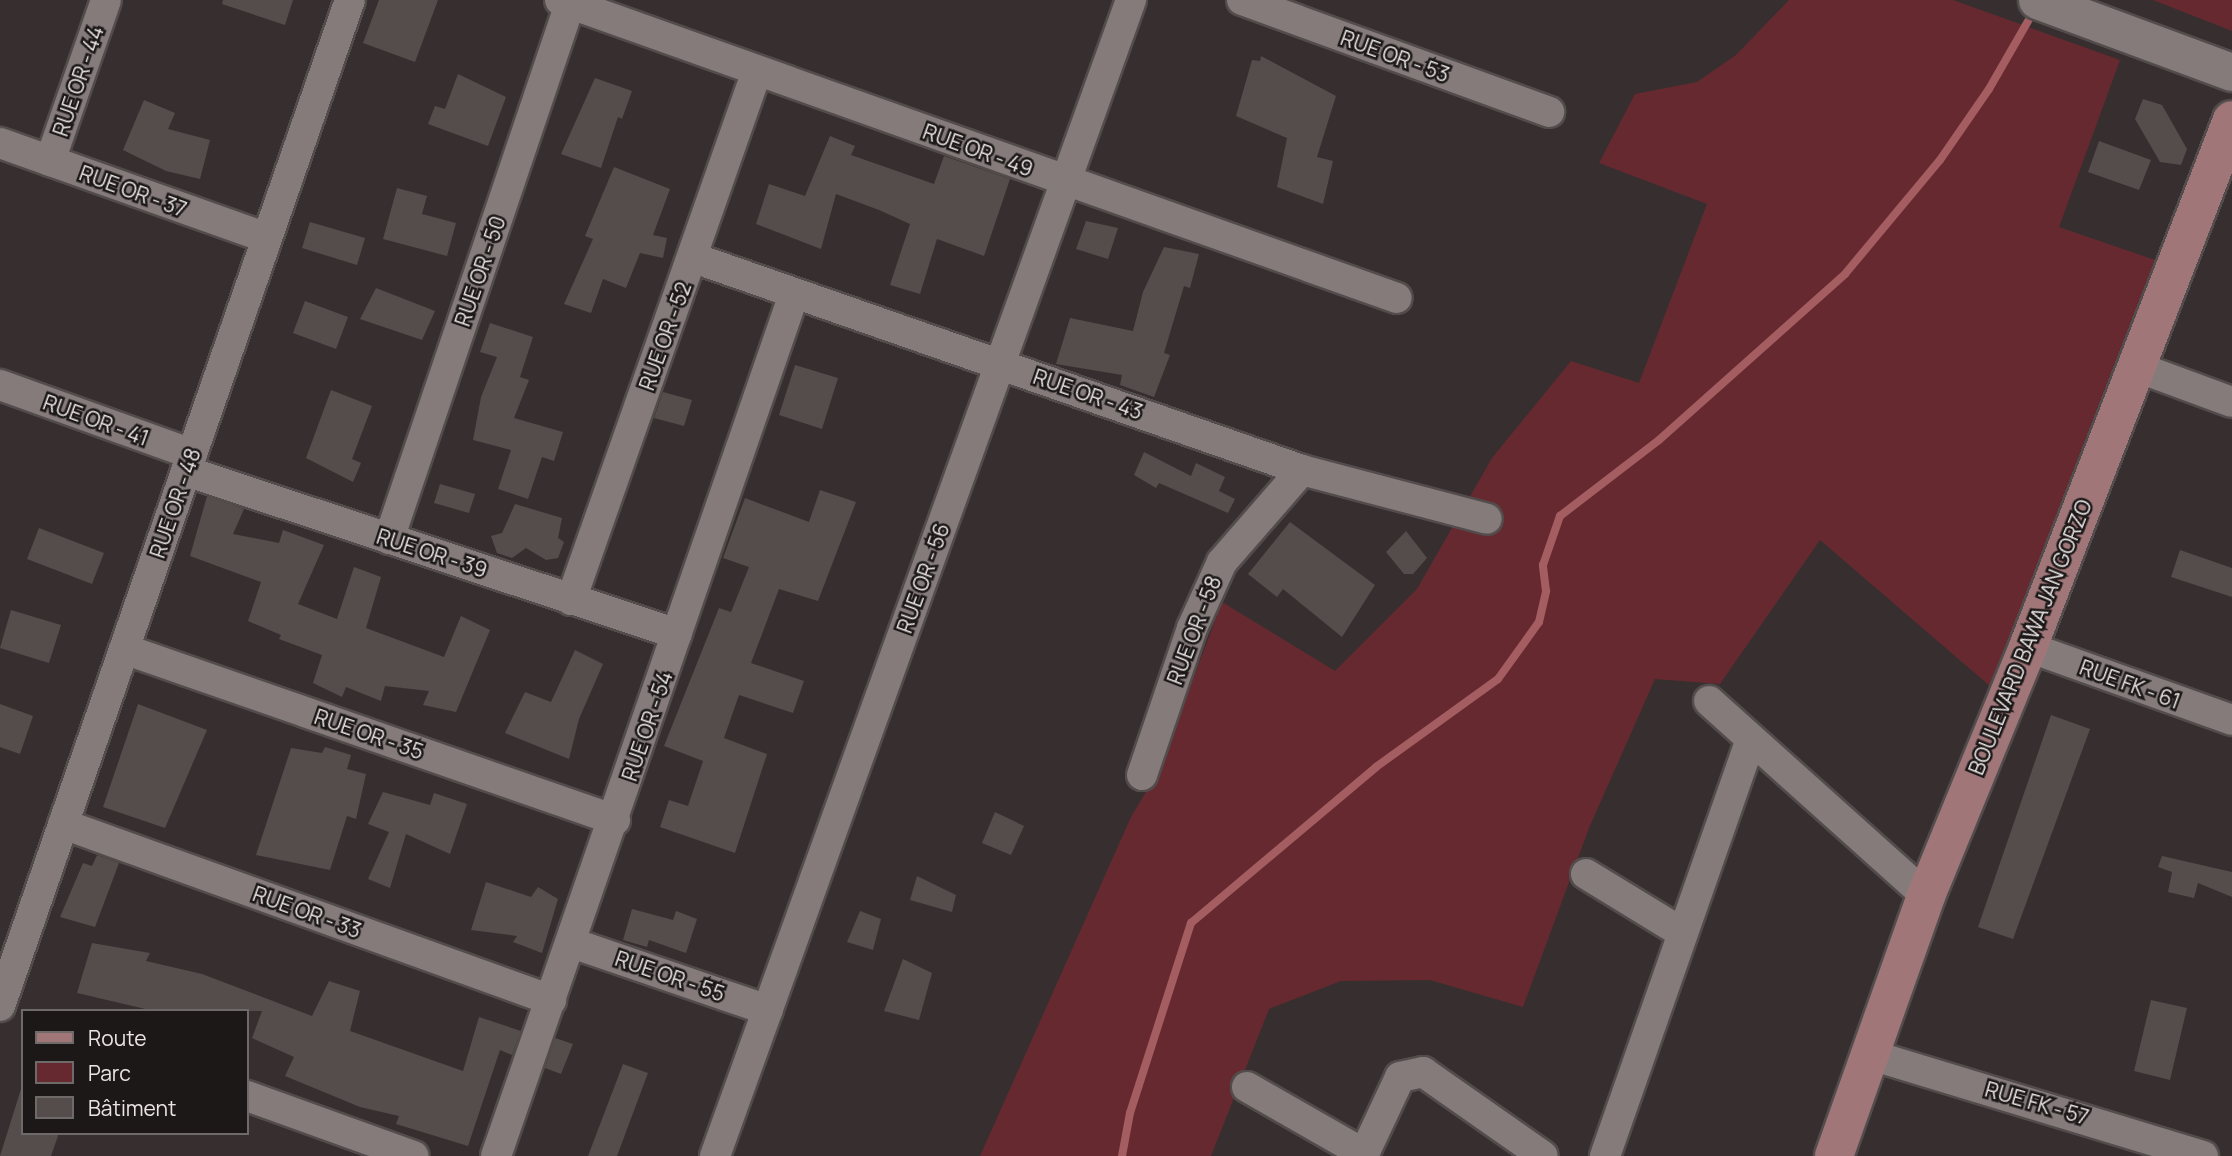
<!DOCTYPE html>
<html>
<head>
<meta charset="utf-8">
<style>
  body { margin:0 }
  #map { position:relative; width:2232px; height:1156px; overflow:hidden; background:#372f2f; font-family:Manrope,sans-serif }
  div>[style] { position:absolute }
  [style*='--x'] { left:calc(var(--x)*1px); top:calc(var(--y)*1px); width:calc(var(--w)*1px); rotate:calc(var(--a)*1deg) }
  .green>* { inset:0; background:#66292f }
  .stream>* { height:8px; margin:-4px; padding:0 4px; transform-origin:4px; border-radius:4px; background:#a45e62 }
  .building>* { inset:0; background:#554c4c }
  .roads { filter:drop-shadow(2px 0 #534c4c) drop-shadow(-2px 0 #534c4c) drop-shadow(0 2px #534c4c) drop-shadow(0 -2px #534c4c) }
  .minor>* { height:30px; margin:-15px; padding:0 15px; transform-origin:15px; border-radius:15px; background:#857b7b }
  .tertiary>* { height:37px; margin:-18.5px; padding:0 18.5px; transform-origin:18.5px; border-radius:18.5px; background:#857b7b }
  .secondary>* { height:38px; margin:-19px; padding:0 19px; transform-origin:19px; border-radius:19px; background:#a07679 }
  span { translate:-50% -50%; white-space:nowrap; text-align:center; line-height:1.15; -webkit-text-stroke:5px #1c1818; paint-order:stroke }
  .street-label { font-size:21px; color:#eae4e4 }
  .legend { position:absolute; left:21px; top:1009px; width:228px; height:126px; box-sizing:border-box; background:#1c1818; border:2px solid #6e6a6a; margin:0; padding:9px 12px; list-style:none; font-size:21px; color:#eae4e4 }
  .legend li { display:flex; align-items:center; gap:14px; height:35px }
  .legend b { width:35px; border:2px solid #6e6a6a }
</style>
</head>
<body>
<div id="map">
  <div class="green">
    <i style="clip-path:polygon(1789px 0,1953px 0,2120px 60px,2059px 227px,2155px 260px,2078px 458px,2042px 576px,1991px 687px,1820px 540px,1720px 684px,1655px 679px,1589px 828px,1523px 1007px,1430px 980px,1341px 981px,1269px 1009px,1211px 1156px,980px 1156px,1131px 817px,1159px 770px,1222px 602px,1335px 671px,1417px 589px,1492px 458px,1571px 361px,1639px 383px,1707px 204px,1599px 163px,1635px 94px,1697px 82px,1736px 55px)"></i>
    <i style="clip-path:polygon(2153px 0,2232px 0,2232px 31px)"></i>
  </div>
  <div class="stream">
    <i style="--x:1122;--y:1156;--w:44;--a:-79.5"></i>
    <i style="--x:1130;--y:1113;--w:200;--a:-72.2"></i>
    <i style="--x:1191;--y:923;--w:242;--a:-40.1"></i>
    <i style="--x:1376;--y:767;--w:150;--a:-35.8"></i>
    <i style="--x:1498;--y:679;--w:70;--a:-54.3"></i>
    <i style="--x:1539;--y:622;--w:32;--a:-77"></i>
    <i style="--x:1546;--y:591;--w:26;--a:-97"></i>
    <i style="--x:1543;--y:565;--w:52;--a:-70.9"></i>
    <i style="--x:1560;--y:516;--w:125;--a:-37.5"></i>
    <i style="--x:1659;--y:440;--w:249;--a:-41.7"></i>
    <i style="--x:1845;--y:274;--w:148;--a:-50.2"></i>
    <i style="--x:1940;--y:160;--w:86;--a:-55.4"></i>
    <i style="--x:1989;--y:89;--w:92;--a:-60.1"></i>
  </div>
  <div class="building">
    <i style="clip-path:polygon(223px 0,293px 0,285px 25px,222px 4px)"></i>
    <i style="clip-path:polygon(379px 0,438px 0,415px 62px,363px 43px)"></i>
    <i style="clip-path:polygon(1261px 56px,1336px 96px,1317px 157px,1333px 161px,1323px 204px,1277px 187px,1287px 138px,1236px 116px,1252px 60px,1260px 61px)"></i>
    <i style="clip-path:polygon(458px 74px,506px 97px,488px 146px,428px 124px,435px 106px,445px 109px)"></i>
    <i style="clip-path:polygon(595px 78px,632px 91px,622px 119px,618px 117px,601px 168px,561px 154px)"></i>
    <i style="clip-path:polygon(2143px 99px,2162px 105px,2187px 149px,2181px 165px,2160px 162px,2135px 119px)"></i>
    <i style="clip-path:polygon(144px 100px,175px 113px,168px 129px,210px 140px,200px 179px,166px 171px,123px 150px)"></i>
    <i style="clip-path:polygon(830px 136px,855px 146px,851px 155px,934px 184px,944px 156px,1010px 179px,984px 256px,937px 239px,920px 294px,890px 285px,910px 224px,879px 210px,836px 194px,821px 249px,756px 224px,769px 184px,805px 196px)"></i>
    <i style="clip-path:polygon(2099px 141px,2151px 160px,2139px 190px,2088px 172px)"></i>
    <i style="clip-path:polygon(614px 167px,670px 189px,653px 235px,667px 238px,663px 258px,640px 253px,626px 288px,603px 279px,591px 313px,564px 304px,593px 239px,585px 236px)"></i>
    <i style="clip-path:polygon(397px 188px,427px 196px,422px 214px,456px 223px,447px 256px,383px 239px)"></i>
    <i style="clip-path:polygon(1086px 221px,1118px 228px,1108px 259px,1076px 249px)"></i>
    <i style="clip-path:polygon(310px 222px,365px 238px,357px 265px,302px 248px)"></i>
    <i style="clip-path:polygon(1164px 247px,1199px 254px,1190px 288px,1184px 286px,1164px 353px,1170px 355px,1154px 397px,1120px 385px,1122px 375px,1056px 364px,1070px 318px,1133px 331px,1143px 292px)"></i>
    <i style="clip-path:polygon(376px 288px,435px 311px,422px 340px,360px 319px)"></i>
    <i style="clip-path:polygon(305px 301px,348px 317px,336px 349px,293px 333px)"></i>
    <i style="clip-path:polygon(490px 323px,533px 337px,520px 377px,529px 380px,514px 418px,563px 432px,554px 461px,542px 457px,528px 499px,498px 489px,511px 450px,473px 440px,481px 397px,497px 357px,480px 352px)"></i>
    <i style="clip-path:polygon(795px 365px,838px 378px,822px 429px,779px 415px)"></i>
    <i style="clip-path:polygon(331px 390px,372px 406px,352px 459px,361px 463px,353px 482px,306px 458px)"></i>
    <i style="clip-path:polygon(663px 392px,692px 400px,684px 426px,654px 418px)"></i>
    <i style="clip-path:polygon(1144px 452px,1191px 476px,1196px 463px,1225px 477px,1219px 491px,1235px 499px,1228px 513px,1159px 483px,1156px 488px,1134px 475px)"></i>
    <i style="clip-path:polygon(440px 484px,475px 494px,469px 513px,434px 503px)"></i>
    <i style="clip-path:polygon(820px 490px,856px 502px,818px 601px,779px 589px,751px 663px,804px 681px,793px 713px,739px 695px,724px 738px,767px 754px,735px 853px,660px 827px,669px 800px,688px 806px,703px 761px,664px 746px,719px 608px,731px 612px,749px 567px,723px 558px,745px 498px,809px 522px)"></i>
    <i style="clip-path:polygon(207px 496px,244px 509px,233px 534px,279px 543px,283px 530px,324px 545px,298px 604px,337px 619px,354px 567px,381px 577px,366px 628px,444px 657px,461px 616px,490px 630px,456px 712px,423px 705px,429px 691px,385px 686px,381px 701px,346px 687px,342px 697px,313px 683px,322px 655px,279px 639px,281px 635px,248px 621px,261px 582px,190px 556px)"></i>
    <i style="clip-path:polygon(515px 504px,562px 518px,558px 538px,564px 542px,558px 558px,546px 560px,526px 548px,512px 558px,497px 553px,491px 536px,502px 533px)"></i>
    <i style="clip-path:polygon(1290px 522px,1375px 585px,1342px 637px,1283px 589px,1277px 597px,1248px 574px)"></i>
    <i style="clip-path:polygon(39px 528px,104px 553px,92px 584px,27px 559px)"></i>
    <i style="clip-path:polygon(1406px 531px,1427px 558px,1413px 574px,1404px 574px,1386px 552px)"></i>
    <i style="clip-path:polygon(2180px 550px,2232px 568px,2232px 597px,2171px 577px)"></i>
    <i style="clip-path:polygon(11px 610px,61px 625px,49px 663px,0 648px)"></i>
    <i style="clip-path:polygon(575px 650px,603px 664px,579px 719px,569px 759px,505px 733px,525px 692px,551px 702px)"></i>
    <i style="clip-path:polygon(0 704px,33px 716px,20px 754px,0 747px)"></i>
    <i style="clip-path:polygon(138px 704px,207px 730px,165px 828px,103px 807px)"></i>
    <i style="clip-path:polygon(2051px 715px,2090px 729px,2013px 939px,1978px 927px)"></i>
    <i style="clip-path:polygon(325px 747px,351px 755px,347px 769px,366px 774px,356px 819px,347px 816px,330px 870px,256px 855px,291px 748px,322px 753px)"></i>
    <i style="clip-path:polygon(383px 792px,430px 805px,434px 793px,467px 804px,450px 854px,406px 834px,390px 888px,368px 879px,389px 832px,368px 824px)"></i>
    <i style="clip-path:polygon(995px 812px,1024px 826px,1011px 855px,982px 843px)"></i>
    <i style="clip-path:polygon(97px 855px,119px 863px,95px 927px,60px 917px,83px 863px,92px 866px)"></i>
    <i style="clip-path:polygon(2162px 856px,2232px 872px,2232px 897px,2198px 883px,2194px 898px,2168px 892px,2172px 872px,2158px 867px)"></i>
    <i style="clip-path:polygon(917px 876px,956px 895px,952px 912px,910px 900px)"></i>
    <i style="clip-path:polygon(486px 882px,531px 897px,538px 887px,558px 899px,542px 953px,513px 942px,517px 936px,471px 930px)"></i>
    <i style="clip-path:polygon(632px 909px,673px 920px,676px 911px,697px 919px,686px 953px,649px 940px,647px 947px,623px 940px)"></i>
    <i style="clip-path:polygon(860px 911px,881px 919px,873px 950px,847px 942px)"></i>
    <i style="clip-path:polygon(92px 943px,150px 953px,146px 961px,202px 974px,312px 1016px,329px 981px,360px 991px,350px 1031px,463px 1071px,479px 1017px,521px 1031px,512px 1055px,500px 1050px,468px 1146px,396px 1124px,399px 1116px,360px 1107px,285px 1076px,294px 1057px,252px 1038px,262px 1011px,154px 1011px,77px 993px)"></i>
    <i style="clip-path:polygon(903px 959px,932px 973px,919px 1020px,884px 1011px)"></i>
    <i style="clip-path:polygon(2151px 1000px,2187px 1008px,2170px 1080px,2134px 1071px)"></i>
    <i style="clip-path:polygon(555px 1038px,573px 1044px,561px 1074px,545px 1068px)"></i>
    <i style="clip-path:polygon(623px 1064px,648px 1073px,617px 1156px,588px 1156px)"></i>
    <i style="clip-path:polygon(21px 1089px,23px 1133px,59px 1133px,51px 1156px,0 1156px)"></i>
  </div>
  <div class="roads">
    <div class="minor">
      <i style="--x:560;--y:0;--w:888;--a:19.6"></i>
      <i style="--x:1242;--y:0;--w:327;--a:20"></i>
      <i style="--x:0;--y:143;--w:283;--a:19.6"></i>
      <i style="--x:50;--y:161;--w:170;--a:-70.8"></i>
      <i style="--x:694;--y:258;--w:644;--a:19.22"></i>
      <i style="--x:1302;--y:470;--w:191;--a:14.8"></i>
      <i style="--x:2137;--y:367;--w:101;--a:20.2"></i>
      <i style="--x:0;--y:385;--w:204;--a:19.8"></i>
      <i style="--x:186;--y:471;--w:517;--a:18.36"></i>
      <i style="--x:389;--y:539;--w:565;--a:-71.31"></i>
      <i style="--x:571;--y:600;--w:561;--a:-70.63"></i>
      <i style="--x:2028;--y:647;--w:217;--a:19.7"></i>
      <i style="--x:124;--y:649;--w:520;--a:19.2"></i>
      <i style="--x:1709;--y:701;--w:292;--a:41.9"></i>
      <i style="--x:1142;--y:775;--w:155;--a:-71.2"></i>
      <i style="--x:1192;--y:628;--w:72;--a:-65.6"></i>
      <i style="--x:1222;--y:562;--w:122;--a:-49"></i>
      <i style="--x:63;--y:824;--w:519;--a:19.83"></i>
      <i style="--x:1586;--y:874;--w:111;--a:31.4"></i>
      <i style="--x:572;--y:943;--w:207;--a:18.9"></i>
      <i style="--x:0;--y:1006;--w:1065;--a:-70.82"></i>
      <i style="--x:1871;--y:1055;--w:347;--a:16.9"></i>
      <i style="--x:1247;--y:1087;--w:135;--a:29.8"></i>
      <i style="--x:1364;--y:1154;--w:85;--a:-64.9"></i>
      <i style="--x:1400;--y:1077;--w:24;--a:-12"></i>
      <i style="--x:1423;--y:1072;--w:146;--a:35"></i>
      <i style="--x:247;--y:1096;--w:177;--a:19.8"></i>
      <i style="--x:496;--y:1156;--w:912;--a:-70.93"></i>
      <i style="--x:715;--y:1156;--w:1229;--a:-70.21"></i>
      <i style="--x:1605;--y:1156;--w:441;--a:-70.7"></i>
    </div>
    <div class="tertiary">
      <i style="--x:2037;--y:0;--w:208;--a:20.3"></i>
    </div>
    <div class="secondary">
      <i style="--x:1834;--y:1156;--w:276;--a:-70.5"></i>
      <i style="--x:1926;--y:896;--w:269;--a:-67.7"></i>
      <i style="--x:2028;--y:647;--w:565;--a:-68.84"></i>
    </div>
  </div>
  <div class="street-label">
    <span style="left:1395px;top:56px;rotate:20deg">RUE OR - 53</span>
    <span style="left:78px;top:81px;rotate:-71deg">RUE OR - 44</span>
    <span style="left:978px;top:150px;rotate:20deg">RUE OR - 49</span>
    <span style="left:133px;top:191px;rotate:20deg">RUE OR - 37</span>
    <span style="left:480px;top:271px;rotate:-71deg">RUE OR - 50</span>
    <span style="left:665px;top:336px;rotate:-70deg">RUE OR - 52</span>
    <span style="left:1088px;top:394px;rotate:19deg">RUE OR - 43</span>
    <span style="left:96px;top:420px;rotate:20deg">RUE OR - 41</span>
    <span style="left:175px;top:503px;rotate:-71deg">RUE OR - 48</span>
    <span style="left:432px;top:553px;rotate:18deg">RUE OR - 39</span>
    <span style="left:923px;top:578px;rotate:-70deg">RUE OR - 56</span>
    <span style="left:1194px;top:630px;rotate:-69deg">RUE OR - 58</span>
    <span style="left:2030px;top:637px;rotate:-68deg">BOULEVARD BAWA JAN GORZO</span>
    <span style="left:2130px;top:684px;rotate:20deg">RUE FK - 61</span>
    <span style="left:647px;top:726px;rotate:-71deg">RUE OR - 54</span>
    <span style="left:369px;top:734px;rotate:19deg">RUE OR - 35</span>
    <span style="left:307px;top:912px;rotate:20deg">RUE OR - 33</span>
    <span style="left:670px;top:976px;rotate:19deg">RUE OR - 55</span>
    <span style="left:2037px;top:1103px;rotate:16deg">RUE FK - 57</span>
  </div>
  <ul class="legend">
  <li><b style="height:9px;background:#a07679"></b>Route</li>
  <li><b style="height:19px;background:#66292f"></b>Parc</li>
  <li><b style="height:19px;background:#554c4c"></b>Bâtiment</li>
  </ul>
</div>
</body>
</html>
